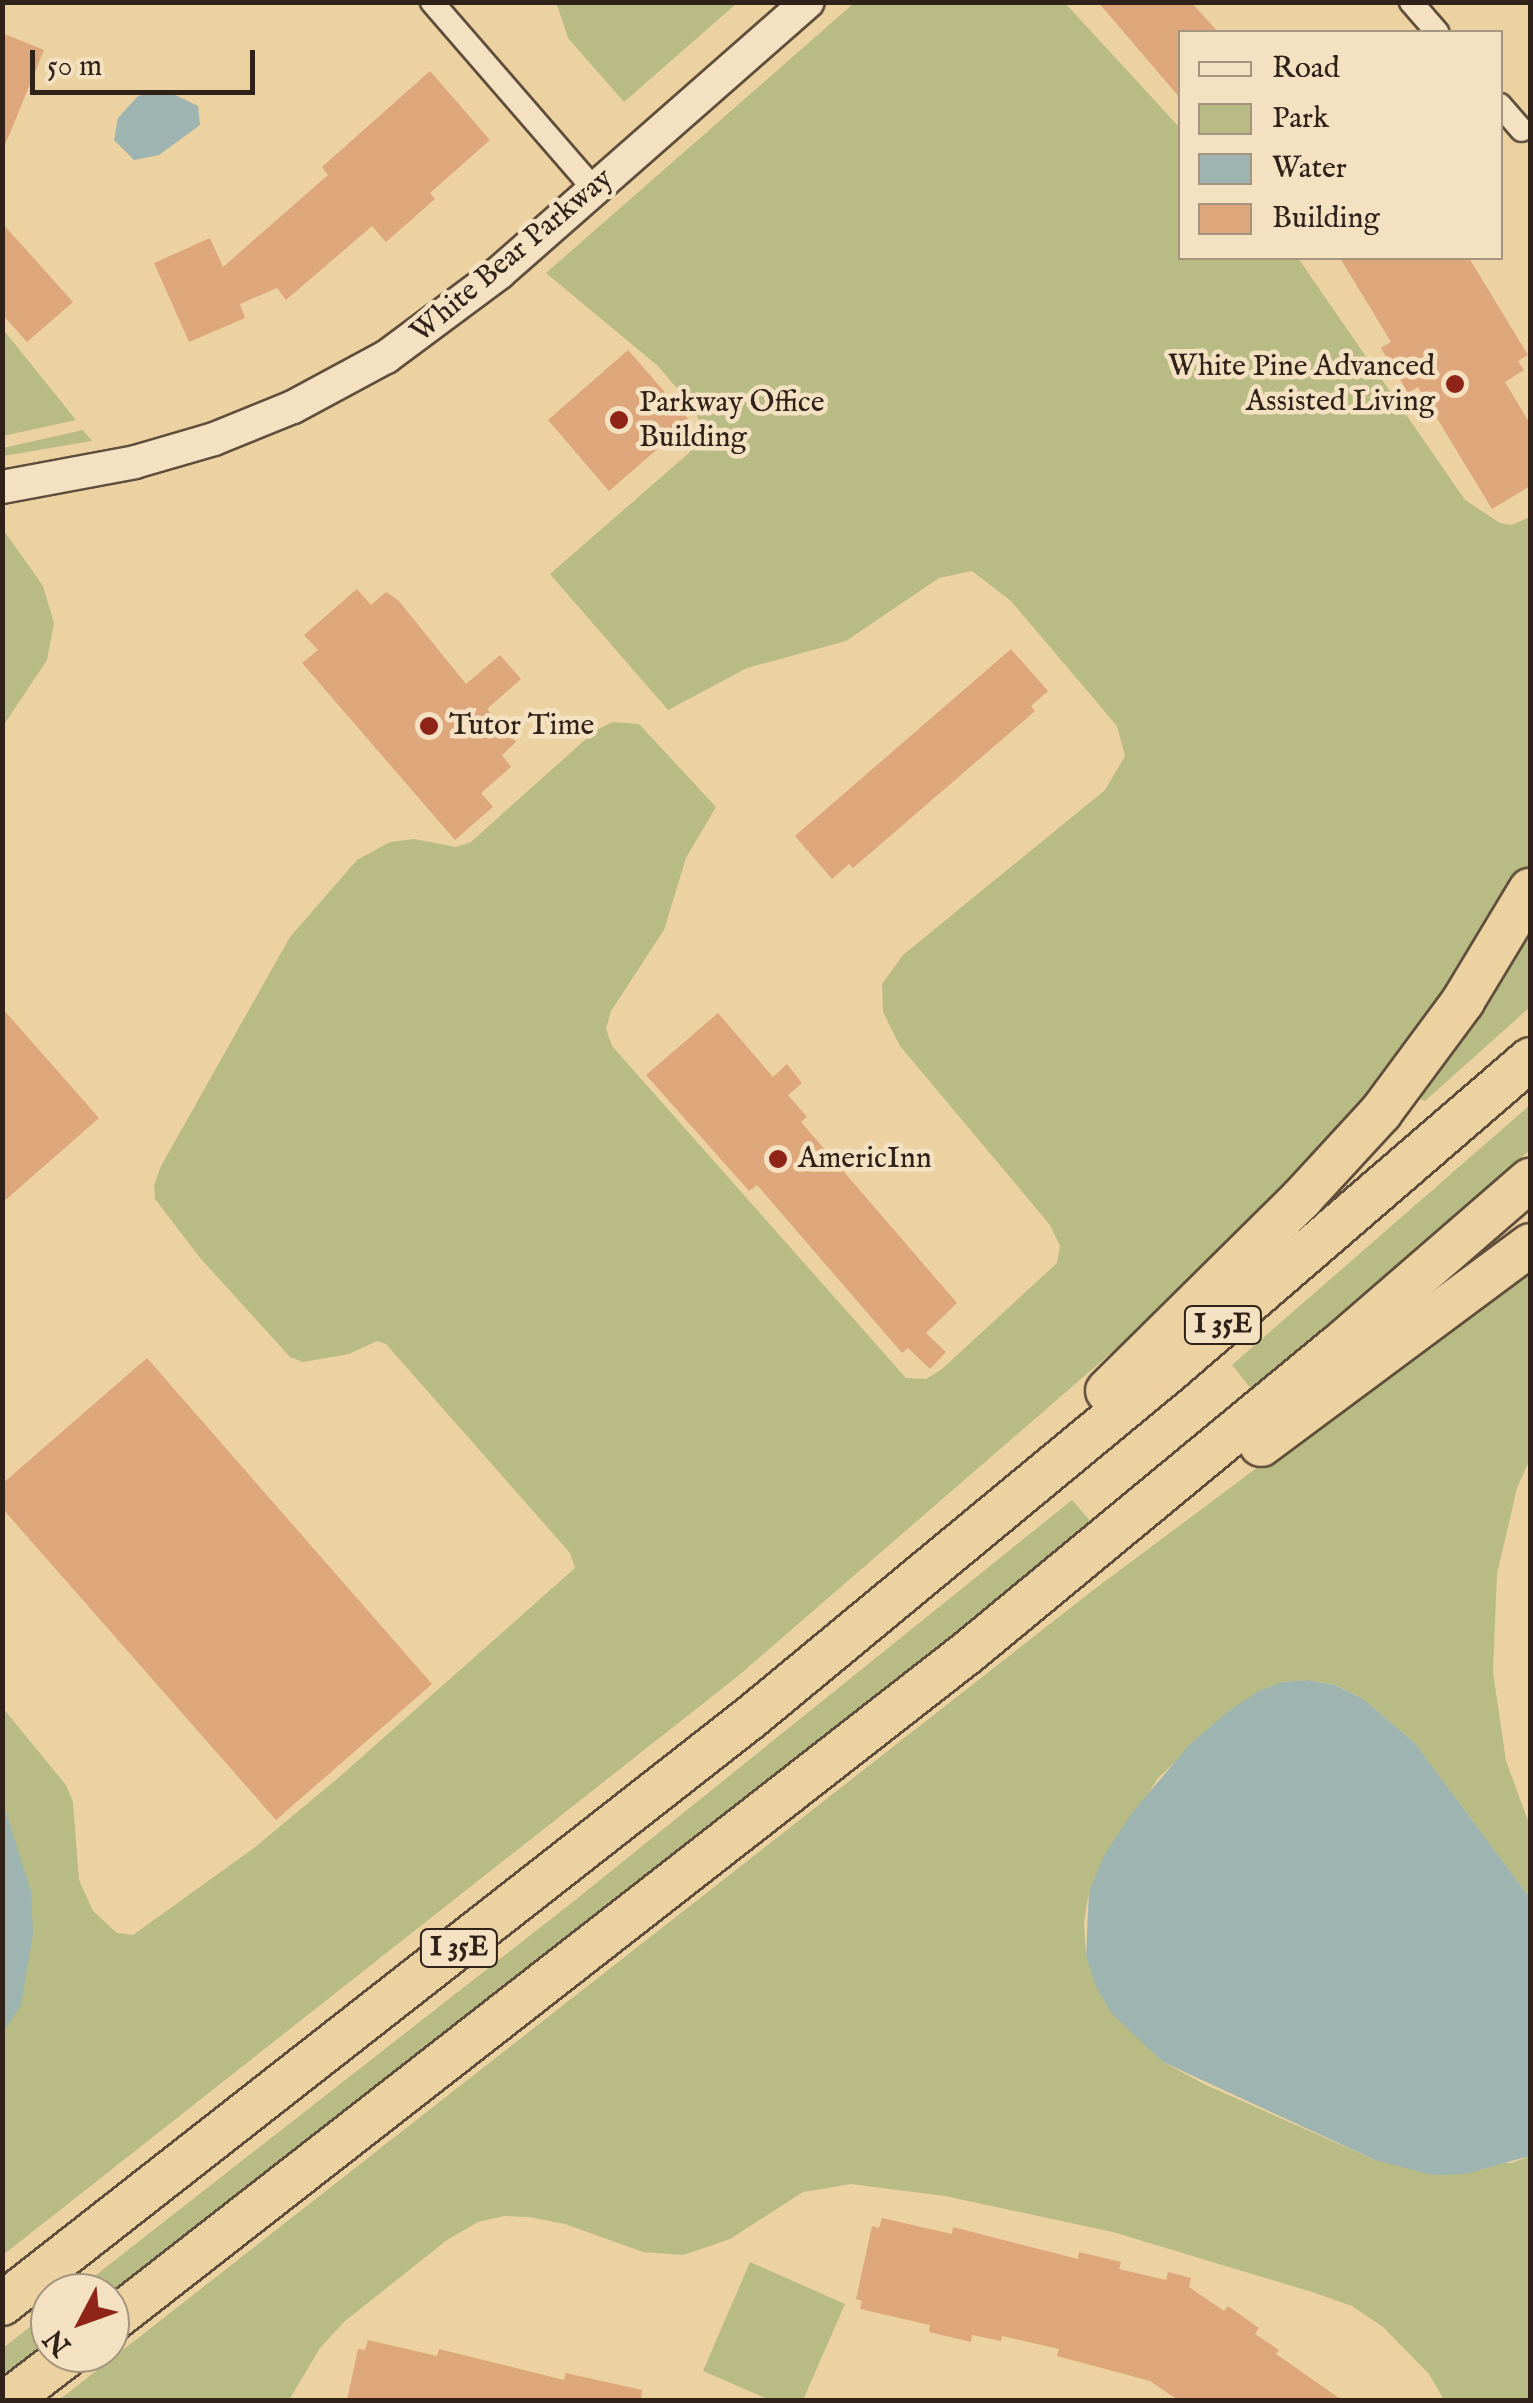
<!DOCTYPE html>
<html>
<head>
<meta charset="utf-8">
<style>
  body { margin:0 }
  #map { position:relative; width:1533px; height:2403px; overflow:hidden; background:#ecd1a1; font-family:"IM FELL English",serif }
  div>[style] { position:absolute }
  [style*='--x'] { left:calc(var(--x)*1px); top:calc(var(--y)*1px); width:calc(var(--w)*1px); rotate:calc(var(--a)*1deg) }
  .green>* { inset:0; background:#b8bc84 }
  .water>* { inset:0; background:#9db4b0 }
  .building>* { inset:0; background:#dea77b }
  .roads { filter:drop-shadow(2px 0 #5f4e3b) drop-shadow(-2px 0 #5f4e3b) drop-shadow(0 2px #5f4e3b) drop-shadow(0 -2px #5f4e3b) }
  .street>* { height:22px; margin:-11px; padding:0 11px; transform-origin:11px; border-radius:11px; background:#f3e1c2 }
  .secondary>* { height:32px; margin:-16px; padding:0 16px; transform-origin:16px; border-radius:16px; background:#f3e1c2 }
  .highway>* { height:42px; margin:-21px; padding:0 21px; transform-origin:21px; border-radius:21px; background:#ecd1a1 }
  .dots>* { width:28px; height:28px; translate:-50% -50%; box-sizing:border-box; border:5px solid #f3e1c2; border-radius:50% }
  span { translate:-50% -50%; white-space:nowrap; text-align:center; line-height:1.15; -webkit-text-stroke:9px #f3e1c2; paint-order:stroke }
  .shield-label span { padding:2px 8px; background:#f3e1c2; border:2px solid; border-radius:8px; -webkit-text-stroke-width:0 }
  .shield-label { font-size:28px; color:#302219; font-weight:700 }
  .street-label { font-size:30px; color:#302219 }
  .poi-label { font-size:30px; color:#302219 }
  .right { translate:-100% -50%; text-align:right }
  .left { translate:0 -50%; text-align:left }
  .frame { position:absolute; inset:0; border:5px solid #302219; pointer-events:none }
  .legend { position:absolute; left:1178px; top:30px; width:325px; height:230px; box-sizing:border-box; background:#f3e1c2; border:2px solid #a5957e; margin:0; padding:12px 18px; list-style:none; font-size:30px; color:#302219 }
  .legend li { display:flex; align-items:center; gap:20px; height:50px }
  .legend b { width:50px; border:2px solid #a5957e }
  .north { position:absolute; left:30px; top:2273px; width:100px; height:100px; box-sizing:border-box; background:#f3e1c2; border:2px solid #a5957e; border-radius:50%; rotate:229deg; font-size:28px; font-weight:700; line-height:40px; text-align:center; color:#302219 }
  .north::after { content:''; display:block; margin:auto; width:35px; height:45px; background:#8f2418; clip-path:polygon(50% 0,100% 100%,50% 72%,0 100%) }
  .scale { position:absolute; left:30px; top:50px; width:225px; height:45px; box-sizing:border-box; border:5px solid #302219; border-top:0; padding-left:12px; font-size:30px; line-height:35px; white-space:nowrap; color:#302219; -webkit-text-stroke:8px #f3e1c2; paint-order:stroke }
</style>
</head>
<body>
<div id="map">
  <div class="green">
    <i style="clip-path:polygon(561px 3px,561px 2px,737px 3px,624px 102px,568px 38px,557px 5px)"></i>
    <i style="clip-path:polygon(854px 3px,1065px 3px,1180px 128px,1180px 258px,1298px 258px,1465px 500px,1500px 523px,1511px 525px,1530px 517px,1530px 867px,1491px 936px,1352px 1126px,1156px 1314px,738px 1676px,3px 2255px,2px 1707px,66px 1785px,73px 1802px,79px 1880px,93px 1911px,117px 1933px,133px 1935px,254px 1848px,337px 1779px,575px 1568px,570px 1553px,386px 1344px,377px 1341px,349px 1354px,303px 1362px,290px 1357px,201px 1259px,155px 1199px,154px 1185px,161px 1166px,290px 937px,357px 860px,390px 842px,414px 839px,456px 847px,471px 842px,596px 730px,613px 722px,639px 724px,716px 807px,686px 858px,664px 930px,611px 1011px,606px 1029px,612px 1046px,906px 1378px,926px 1379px,942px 1369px,1057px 1263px,1060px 1246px,1050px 1225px,900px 1046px,883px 1012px,882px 984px,903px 955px,1105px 790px,1125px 756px,1117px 726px,1011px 601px,972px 571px,939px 578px,846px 641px,747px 668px,668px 710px,550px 574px,690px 452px,700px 424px,694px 408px,658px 366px,546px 273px)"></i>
    <i style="clip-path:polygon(2px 328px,30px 363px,76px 420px,3px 436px)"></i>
    <i style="clip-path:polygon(83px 430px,92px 441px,3px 456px,3px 448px)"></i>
    <i style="clip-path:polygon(2px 528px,43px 586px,54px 623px,47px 660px,3px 726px)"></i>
    <i style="clip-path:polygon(1530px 934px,1530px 1007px,1425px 1101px,1420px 1099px,1470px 1031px)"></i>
    <i style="clip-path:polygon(1530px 1105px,1530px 1150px,1252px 1390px,1232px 1365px)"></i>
    <i style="clip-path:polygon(1530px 1264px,1530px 1459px,1517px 1488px,1497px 1574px,1493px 1672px,1506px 1761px,1530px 1826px,1530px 1898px,1414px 1742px,1363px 1699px,1336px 1685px,1308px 1680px,1282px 1682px,1230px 1710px,1158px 1778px,1089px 1891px,1084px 1922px,1086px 1956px,1163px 2062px,1206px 2085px,1375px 2160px,1512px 2163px,1530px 2156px,1530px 2400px,1444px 2400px,1429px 2374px,1383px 2327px,1352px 2306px,1312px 2292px,1113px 2232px,945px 2196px,851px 2184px,803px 2192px,730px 2239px,683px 2255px,643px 2252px,565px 2224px,529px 2217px,504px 2216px,478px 2222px,447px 2240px,345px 2321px,320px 2348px,289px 2400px,59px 2400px,1092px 1591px)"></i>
    <i style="clip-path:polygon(1072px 1500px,1092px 1523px,803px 1754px,110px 2294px,73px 2293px,569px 1905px)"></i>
    <i style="clip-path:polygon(750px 2262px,845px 2304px,803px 2400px,770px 2400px,703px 2371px)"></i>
    <i style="clip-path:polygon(50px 2311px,50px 2340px,3px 2377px,3px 2348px)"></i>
  </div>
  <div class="water">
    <i style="clip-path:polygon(165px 90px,198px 106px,200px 125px,159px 155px,134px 160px,114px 140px,118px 118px,138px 96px)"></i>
    <i style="clip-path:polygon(1308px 1680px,1335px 1685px,1363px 1699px,1414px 1742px,1530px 1898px,1530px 2156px,1465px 2174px,1432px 2175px,1375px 2160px,1163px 2062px,1112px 2014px,1096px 1987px,1086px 1956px,1089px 1891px,1104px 1856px,1131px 1814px,1190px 1744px,1230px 1710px,1259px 1691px,1282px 1682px)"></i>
    <i style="clip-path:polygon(3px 1803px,31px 1891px,33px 1934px,21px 2005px,3px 2033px)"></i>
  </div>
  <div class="building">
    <i style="clip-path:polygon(1098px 2px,1191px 2px,1218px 32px,1180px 32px,1180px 98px)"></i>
    <i style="clip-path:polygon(2px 33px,44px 50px,3px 150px,2px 149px)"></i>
    <i style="clip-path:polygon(430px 71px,490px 140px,430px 193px,435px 199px,386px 242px,372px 226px,286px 300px,277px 288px,240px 304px,245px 318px,189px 342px,154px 263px,210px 238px,223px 267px,328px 175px,322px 167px)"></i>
    <i style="clip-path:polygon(2px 223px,73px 302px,27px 342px,2px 314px)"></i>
    <i style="clip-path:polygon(1340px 258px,1469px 258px,1528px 355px,1518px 361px,1524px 370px,1505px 382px,1530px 424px,1530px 486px,1492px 509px,1418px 387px,1408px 393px,1381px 348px,1391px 342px)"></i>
    <i style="clip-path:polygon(628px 350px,690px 421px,609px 491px,548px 420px)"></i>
    <i style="clip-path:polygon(357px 589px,371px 605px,386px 592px,398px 600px,466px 684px,500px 655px,521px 679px,487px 709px,516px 742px,502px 755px,511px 767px,481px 793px,493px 807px,455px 840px,302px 663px,318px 650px,304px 635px)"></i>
    <i style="clip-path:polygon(1011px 649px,1048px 691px,1031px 706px,1035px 711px,853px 868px,849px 864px,832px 879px,795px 836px)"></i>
    <i style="clip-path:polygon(2px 1008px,99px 1118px,2px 1203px)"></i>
    <i style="clip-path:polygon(718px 1013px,773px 1077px,787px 1064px,802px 1083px,788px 1095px,807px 1117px,801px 1122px,957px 1303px,926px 1333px,946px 1352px,930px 1369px,908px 1348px,902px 1353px,757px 1185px,749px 1191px,646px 1075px)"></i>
    <i style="clip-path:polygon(147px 1358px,432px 1684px,276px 1820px,2px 1508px,2px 1484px)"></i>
    <i style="clip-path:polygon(882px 2218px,952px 2234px,953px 2227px,1078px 2259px,1079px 2252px,1121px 2262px,1119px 2269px,1166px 2280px,1168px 2272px,1191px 2278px,1189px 2287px,1224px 2311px,1228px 2306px,1259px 2328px,1255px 2334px,1279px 2350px,1276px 2354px,1342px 2400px,1178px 2400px,1150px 2381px,1057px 2356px,1059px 2349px,1002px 2336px,1001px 2341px,972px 2335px,971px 2342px,929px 2332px,930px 2325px,860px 2309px,862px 2301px,856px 2299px,872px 2226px,879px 2228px)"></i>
    <i style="clip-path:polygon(368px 2340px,437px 2356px,439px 2349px,564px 2380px,566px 2373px,642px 2390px,641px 2400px,347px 2400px,358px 2349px,365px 2350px)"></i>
  </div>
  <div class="roads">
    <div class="street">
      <i style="--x:432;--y:2;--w:249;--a:49.1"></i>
      <i style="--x:1411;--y:2;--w:40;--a:49"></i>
      <i style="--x:1500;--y:105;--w:33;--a:49"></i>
    </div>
    <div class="secondary">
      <i style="--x:2;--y:487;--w:135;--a:-10.6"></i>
      <i style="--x:135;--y:462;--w:82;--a:-16.2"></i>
      <i style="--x:214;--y:439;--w:85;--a:-22.1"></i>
      <i style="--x:293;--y:407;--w:106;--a:-28.3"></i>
      <i style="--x:386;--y:357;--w:141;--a:-36.6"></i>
      <i style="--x:499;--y:273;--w:411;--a:-41.3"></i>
    </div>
    <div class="highway">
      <i style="--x:1107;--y:1391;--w:273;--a:-44.7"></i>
      <i style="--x:1301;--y:1199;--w:118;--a:-47.4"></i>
      <i style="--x:1381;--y:1112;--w:138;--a:-53.5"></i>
      <i style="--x:1463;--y:1001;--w:130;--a:-58.9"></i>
      <i style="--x:1261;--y:1445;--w:335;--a:-36.6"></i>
      <i style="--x:2;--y:2304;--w:950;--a:-38.08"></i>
      <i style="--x:750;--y:1718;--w:544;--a:-39.63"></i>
      <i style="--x:1169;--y:1371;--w:477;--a:-40.8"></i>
      <i style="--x:110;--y:2322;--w:1087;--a:-37.98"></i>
      <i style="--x:967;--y:1653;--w:479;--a:-39.6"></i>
      <i style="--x:1336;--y:1348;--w:257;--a:-40.9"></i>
      <i style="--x:9;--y:2400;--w:77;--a:-37.6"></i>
    </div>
  </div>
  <div class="dots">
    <i style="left:1455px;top:384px;background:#8f2418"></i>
    <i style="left:619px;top:420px;background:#8f2418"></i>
    <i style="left:429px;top:726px;background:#8f2418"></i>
    <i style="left:778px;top:1159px;background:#8f2418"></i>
  </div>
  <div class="shield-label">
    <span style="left:1223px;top:1325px">I 35E</span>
    <span style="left:459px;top:1948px">I 35E</span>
  </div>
  <div class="street-label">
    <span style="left:512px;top:256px;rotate:-40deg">White Bear Parkway</span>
  </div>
  <div class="poi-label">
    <span class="right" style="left:1435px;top:384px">White Pine Advanced<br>Assisted Living</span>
    <span class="left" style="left:639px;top:420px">Parkway Office<br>Building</span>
    <span class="left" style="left:449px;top:726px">Tutor Time</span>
    <span class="left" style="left:798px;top:1159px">AmericInn</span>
  </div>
  <div class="frame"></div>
  <ul class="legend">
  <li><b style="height:12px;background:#f3e1c2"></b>Road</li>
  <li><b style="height:28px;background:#b8bc84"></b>Park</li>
  <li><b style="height:28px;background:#9db4b0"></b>Water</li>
  <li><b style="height:28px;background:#dea77b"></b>Building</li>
  </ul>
  <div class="north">N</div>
  <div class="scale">50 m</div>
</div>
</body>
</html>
